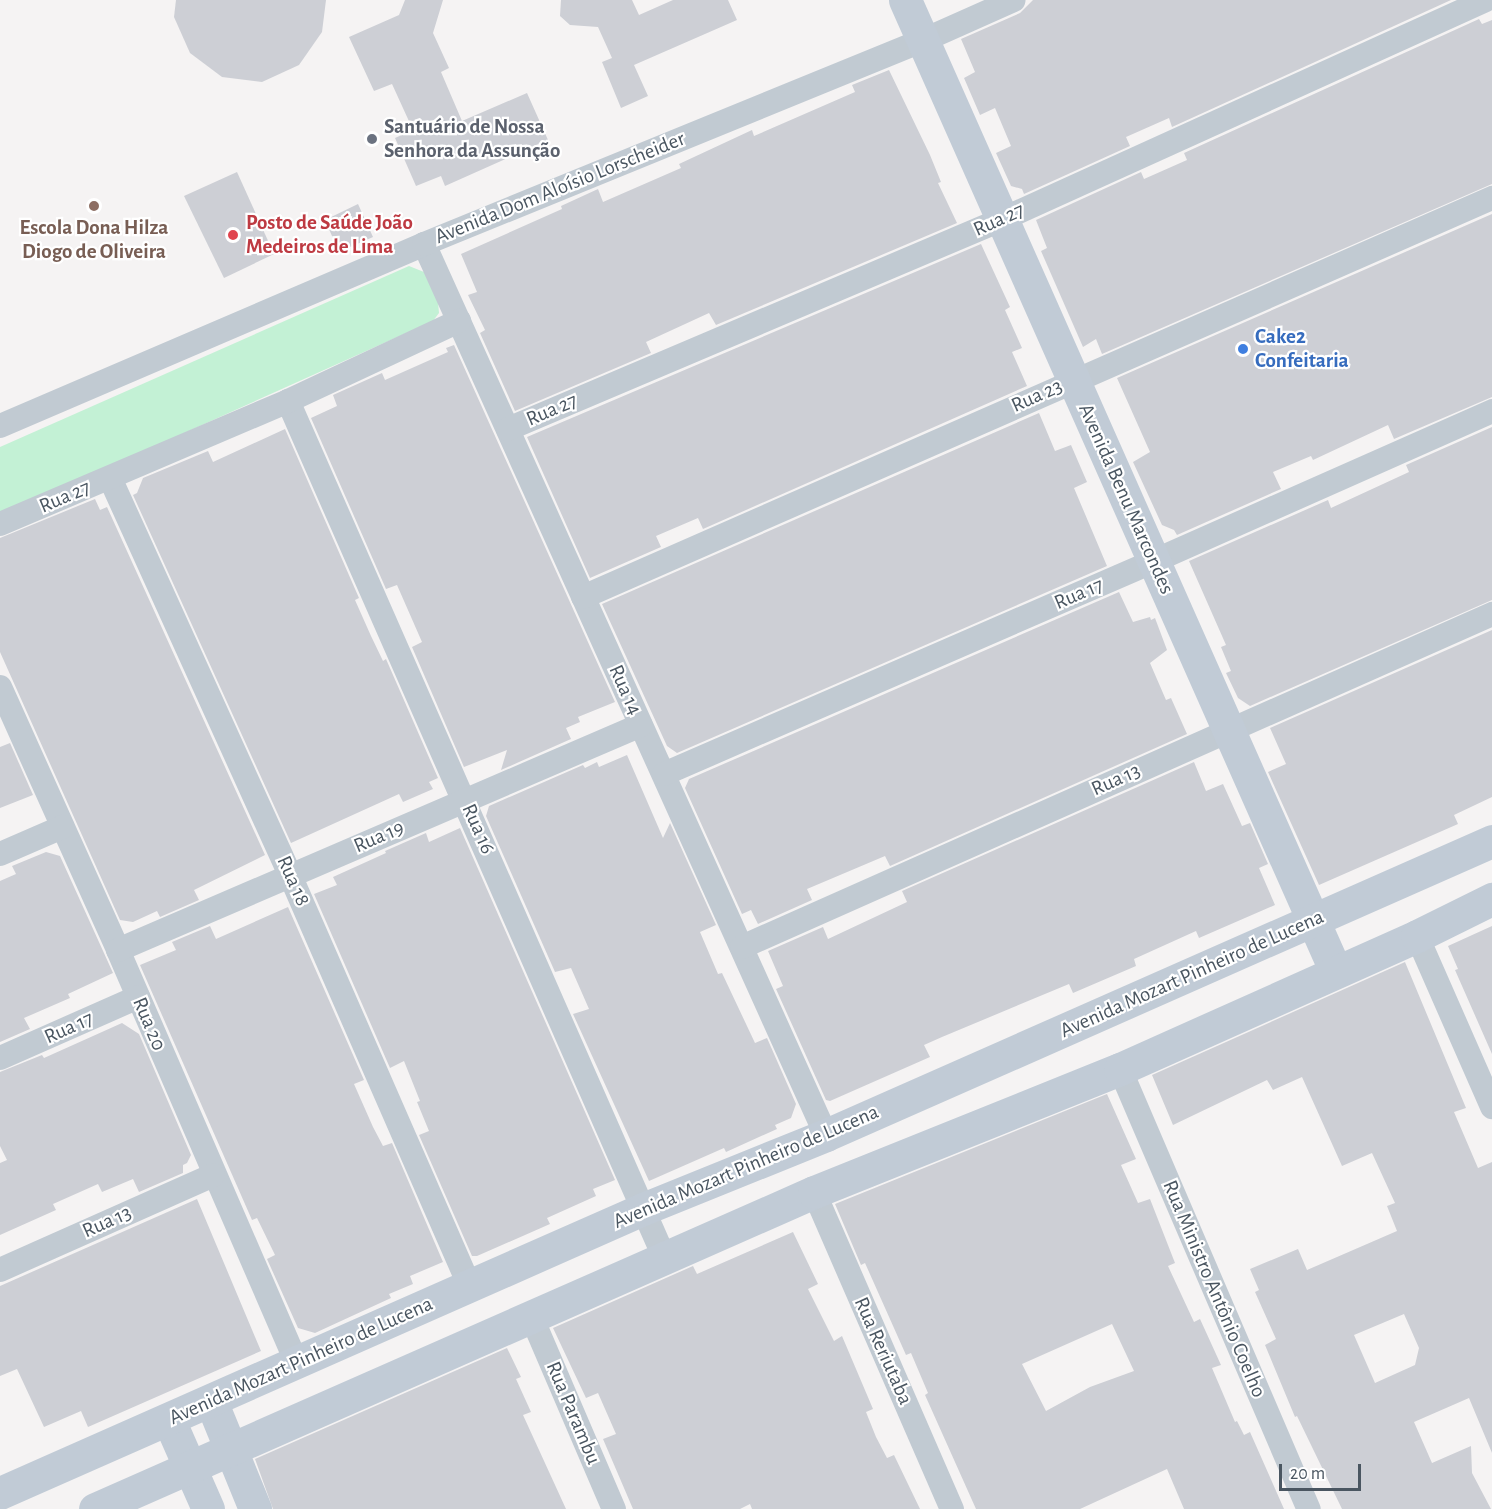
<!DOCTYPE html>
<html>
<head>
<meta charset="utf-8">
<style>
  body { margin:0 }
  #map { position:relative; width:1492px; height:1509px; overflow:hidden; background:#f5f3f3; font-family:"Alegreya Sans",sans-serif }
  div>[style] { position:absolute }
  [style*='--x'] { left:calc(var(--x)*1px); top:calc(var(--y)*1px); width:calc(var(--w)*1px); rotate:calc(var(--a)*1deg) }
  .green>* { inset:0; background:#c3f1d5 }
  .building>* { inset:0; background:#cdcfd5 }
  .street>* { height:24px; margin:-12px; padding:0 12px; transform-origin:12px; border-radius:12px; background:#c1cad2 }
  .secondary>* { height:33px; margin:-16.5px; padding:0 16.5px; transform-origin:16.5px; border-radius:16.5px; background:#c1cbd6 }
  .dots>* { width:16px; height:16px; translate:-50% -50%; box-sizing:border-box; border:3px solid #fff; border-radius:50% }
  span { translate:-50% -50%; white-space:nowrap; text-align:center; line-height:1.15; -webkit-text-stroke:4.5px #fff; paint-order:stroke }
  .worship-label { font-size:21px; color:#5b616d; font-weight:700 }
  .left { translate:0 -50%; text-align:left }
  .street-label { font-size:21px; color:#4a5661 }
  .health-label { font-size:21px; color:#be3a42; font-weight:700 }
  .education-label { font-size:21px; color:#785e54; font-weight:700 }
  .shop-label { font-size:21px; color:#366cbe; font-weight:700 }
  .scale { position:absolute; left:1279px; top:1464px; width:82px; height:27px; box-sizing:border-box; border:3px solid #4a5661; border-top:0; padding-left:8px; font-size:18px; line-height:21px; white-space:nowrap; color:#4a5661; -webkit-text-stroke:4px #fff; paint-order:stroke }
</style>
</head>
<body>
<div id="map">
  <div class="green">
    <i style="clip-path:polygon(409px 266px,424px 272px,438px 302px,439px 313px,433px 321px,0 516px,0 447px)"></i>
  </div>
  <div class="building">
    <i style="clip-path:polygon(176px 0,326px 0,322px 32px,299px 65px,262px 82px,222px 77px,190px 53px,174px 17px)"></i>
    <i style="clip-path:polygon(405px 0,443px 0,433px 33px,449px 68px,441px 72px,462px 121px,527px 93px,548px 140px,445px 186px,441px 176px,416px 186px,395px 138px,413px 130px,392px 84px,374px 91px,349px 37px,399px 15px)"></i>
    <i style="clip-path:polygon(561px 0,632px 0,639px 15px,673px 0,728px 0,737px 20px,634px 65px,648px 96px,621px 108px,602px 62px,612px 58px,598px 27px,570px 25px,560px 16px)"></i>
    <i style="clip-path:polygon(1033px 0,1451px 0,1172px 127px,1169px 118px,1126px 137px,1130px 146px,1024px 194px,1022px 189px,1011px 186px,996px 153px,1011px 146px,995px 108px,980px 115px,964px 78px,975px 72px,961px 39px,1020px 13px)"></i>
    <i style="clip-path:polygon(1479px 19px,1482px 24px,1492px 20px,1492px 184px,1102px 354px,1096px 339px,1083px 347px,1041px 251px,1047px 248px,1036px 220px,1141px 172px,1144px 179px,1187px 160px,1184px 153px)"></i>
    <i style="clip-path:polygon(889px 70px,930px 155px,941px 182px,938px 183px,957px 223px,716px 325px,709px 313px,646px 342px,651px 353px,515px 411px,480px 333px,485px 330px,468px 295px,477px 292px,461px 254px,562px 209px,561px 206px,598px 189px,603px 202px,681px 168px,679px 164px,752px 130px,754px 136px,855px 92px,852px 85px)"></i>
    <i style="clip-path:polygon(237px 172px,274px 254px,224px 278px,184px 196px)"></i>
    <i style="clip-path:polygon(358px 204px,373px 237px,339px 252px,325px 220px)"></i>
    <i style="clip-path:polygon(1492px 214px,1492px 397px,1394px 439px,1388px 425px,1313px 460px,1311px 456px,1273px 472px,1281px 489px,1177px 535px,1174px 530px,1162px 525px,1133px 462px,1150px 452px,1117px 378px)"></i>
    <i style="clip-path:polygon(981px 244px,1010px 307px,1005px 310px,1022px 348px,1012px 352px,1027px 386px,703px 529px,698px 518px,656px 536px,661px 547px,590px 578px,527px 437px)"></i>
    <i style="clip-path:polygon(454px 345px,615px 702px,578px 717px,580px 722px,566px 728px,571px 739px,501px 770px,507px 750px,464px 767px,412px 647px,422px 642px,397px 585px,386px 589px,311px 418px,337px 406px,333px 395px,382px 373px,385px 380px,448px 352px,446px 348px)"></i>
    <i style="clip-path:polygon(1039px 413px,1055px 451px,1071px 445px,1087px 482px,1074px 488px,1107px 566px,677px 753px,667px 746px,602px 604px)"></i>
    <i style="clip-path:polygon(1492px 427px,1492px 600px,1250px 706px,1238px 698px,1226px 673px,1231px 671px,1221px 647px,1226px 645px,1189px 561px,1328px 500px,1331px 508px,1409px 472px,1406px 465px)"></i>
    <i style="clip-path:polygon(285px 429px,359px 598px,355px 600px,371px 636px,383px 661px,386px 659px,438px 778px,429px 782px,433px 789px,403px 802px,399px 794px,291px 843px,133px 495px,137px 493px,143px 478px,208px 451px,213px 462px)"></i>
    <i style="clip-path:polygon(95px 499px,100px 510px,107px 507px,265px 855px,194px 890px,199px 900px,160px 917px,157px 911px,133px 922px,120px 920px,0 652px,0 538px)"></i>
    <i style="clip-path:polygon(1119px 592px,1133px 622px,1150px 617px,1151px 620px,1155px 618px,1167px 650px,1150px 663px,1166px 700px,1171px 698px,1187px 734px,890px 866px,885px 856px,807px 889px,812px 900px,758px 924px,751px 910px,742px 914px,685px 788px,689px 779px)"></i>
    <i style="clip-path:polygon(1492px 630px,1492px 797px,1454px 815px,1458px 824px,1319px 885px,1268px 772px,1286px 764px,1270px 728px)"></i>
    <i style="clip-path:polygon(10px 743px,33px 795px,0 808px,0 747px)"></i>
    <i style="clip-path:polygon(627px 755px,663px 838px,670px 823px,716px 925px,700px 932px,718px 974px,722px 973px,755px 1043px,767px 1038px,796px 1104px,791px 1118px,775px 1125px,777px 1129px,726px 1152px,724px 1148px,649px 1181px,573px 1014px,589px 1009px,571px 968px,555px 972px,486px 816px,489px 806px,583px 765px,585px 768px,597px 762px,599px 767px)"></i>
    <i style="clip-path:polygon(1194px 762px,1206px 791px,1223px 784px,1242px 826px,1250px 823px,1268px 864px,1259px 868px,1275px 905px,1199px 938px,1196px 931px,1134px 959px,1136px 966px,1073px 993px,1069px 984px,942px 1037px,924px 1045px,930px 1057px,830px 1101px,826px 1100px,776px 989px,783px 986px,768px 951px,823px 927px,828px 939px,907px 902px,902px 891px)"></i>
    <i style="clip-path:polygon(460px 828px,615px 1180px,593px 1189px,596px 1196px,547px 1218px,550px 1224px,477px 1256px,472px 1256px,419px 1135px,429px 1131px,417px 1102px,420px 1101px,404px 1061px,390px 1068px,314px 894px,337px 885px,333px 877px,386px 853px,385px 851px,426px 833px,429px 842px)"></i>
    <i style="clip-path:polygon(46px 852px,60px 856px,113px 973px,68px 994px,70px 998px,24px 1018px,30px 1029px,0 1042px,0 881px,16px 874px,12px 866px)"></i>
    <i style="clip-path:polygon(288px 907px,364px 1080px,354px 1084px,373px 1127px,383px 1146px,392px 1143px,443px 1262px,410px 1276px,413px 1284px,389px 1294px,391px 1298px,315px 1333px,298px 1328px,267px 1259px,275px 1255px,257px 1218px,252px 1220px,140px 965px,176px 950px,172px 942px,210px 926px,216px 939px)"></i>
    <i style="clip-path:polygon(1492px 926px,1492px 1054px,1455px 970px,1458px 969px,1448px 946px)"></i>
    <i style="clip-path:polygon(evenodd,1405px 962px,1466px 1108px,1454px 1112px,1478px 1168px,1492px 1162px,1492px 1453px,1469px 1398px,1414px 1422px,1432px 1463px,1471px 1446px,1472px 1473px,1491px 1509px,1342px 1509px,1297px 1416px,1295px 1417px,1265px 1345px,1276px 1339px,1255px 1292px,1259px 1290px,1250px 1269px,1298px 1249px,1307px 1270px,1397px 1231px,1387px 1206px,1395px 1203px,1372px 1153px,1342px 1166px,1302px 1077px,1273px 1090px,1267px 1080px,1173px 1125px,1152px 1075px,1405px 962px,1404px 1314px,1419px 1348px,1415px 1365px,1375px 1383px,1354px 1335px,1404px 1314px)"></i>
    <i style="clip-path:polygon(122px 1023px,139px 1034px,191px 1155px,187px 1163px,183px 1165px,183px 1173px,139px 1192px,133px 1179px,102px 1192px,98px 1184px,53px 1204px,56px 1210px,0 1235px,0 1163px,7px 1160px,0 1146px,0 1072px,42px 1055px,44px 1058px)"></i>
    <i style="clip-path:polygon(evenodd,1107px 1094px,1136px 1159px,1121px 1165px,1138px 1203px,1150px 1199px,1175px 1263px,1168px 1266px,1194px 1322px,1200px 1319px,1221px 1365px,1212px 1368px,1235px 1422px,1237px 1421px,1244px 1435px,1250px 1432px,1284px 1509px,1184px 1509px,1167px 1469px,1080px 1509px,976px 1509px,925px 1395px,928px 1393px,911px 1353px,906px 1355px,865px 1263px,861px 1265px,835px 1204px,1107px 1094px,1112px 1324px,1134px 1371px,1090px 1387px,1046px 1411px,1022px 1364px,1112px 1324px)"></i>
    <i style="clip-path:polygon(197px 1199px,261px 1351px,88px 1427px,81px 1411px,44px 1427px,17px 1369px,0 1376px,0 1286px)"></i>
    <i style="clip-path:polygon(793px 1232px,818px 1284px,808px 1289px,834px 1341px,842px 1336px,873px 1409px,866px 1412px,876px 1437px,887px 1458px,894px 1455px,920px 1509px,752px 1509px,750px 1504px,740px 1509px,633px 1509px,603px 1439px,616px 1434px,598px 1393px,586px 1398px,553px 1328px,693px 1266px,697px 1274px)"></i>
    <i style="clip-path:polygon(507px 1348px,521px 1377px,516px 1379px,531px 1412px,523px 1415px,566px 1509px,273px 1509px,255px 1459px)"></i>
  </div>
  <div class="street">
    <i style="--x:424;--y:244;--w:977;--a:65.72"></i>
    <i style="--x:288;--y:401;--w:937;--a:66.28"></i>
    <i style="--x:0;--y:426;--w:461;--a:-23.2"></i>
    <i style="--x:424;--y:244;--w:540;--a:-22.2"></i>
    <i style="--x:924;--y:40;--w:98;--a:-24"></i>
    <i style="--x:508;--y:429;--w:538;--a:-22.99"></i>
    <i style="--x:1003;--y:219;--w:530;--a:-24.39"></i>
    <i style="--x:110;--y:478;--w:436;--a:65.6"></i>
    <i style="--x:290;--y:875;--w:450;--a:66.4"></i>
    <i style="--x:0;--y:524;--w:313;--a:-23.1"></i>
    <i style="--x:288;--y:401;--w:189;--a:-25.1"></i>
    <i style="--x:583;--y:597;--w:993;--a:-23.7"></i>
    <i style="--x:0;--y:687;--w:288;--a:65.8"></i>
    <i style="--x:118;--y:950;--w:449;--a:66.6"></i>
    <i style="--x:664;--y:774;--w:534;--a:-23.49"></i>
    <i style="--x:1154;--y:561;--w:370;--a:-23.9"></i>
    <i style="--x:0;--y:854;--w:68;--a:-23.5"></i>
    <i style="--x:1417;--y:936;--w:187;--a:66.3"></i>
    <i style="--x:742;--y:947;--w:821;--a:-23.94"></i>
    <i style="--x:118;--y:950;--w:569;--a:-23.28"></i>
    <i style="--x:0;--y:1058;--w:151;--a:-23.8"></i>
    <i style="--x:1120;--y:1069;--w:479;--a:66.8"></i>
    <i style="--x:814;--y:1192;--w:346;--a:66.5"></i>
    <i style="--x:0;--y:1270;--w:233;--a:-24"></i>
    <i style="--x:532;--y:1318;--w:208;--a:66.8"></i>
  </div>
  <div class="secondary">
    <i style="--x:905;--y:0;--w:1063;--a:66.09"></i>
    <i style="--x:211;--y:1401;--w:117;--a:67.8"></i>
    <i style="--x:169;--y:1420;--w:97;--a:66.3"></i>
    <i style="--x:0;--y:1493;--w:703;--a:-23.83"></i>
    <i style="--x:643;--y:1209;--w:197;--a:-22"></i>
    <i style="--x:826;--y:1135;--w:728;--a:-23.82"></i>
    <i style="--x:95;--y:1509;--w:786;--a:-23.79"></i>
    <i style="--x:814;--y:1192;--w:330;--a:-21.9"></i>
    <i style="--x:1120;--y:1069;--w:325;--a:-24.1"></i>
    <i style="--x:1417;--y:936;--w:84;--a:-26.3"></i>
  </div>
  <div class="dots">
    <i style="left:372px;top:139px;background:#6b7280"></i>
    <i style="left:94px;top:206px;background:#8d6e63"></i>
    <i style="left:233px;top:235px;background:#e0444e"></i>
    <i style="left:1243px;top:349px;background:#3f7fe0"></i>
  </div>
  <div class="worship-label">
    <span class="left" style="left:384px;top:139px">Santuário de Nossa<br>Senhora da Assunção</span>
  </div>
  <div class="street-label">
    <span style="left:560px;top:188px;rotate:-22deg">Avenida Dom Aloísio Lorscheider</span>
    <span style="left:999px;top:220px;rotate:-24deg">Rua 27</span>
    <span style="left:1037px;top:396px;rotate:-24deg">Rua 23</span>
    <span style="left:552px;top:410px;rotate:-23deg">Rua 27</span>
    <span style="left:65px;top:497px;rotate:-23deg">Rua 27</span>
    <span style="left:1126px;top:499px;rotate:66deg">Avenida Benu Marcondes</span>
    <span style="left:1079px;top:594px;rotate:-23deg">Rua 17</span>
    <span style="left:625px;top:690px;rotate:66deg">Rua 14</span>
    <span style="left:1116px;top:780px;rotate:-24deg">Rua 13</span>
    <span style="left:478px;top:829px;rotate:66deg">Rua 16</span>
    <span style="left:379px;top:837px;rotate:-23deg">Rua 19</span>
    <span style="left:293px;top:881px;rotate:66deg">Rua 18</span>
    <span style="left:1192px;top:974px;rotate:-24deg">Avenida Mozart Pinheiro de Lucena</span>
    <span style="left:149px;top:1024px;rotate:67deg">Rua 20</span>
    <span style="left:69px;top:1028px;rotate:-24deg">Rua 17</span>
    <span style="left:746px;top:1167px;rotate:-23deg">Avenida Mozart Pinheiro de Lucena</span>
    <span style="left:107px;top:1222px;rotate:-24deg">Rua 13</span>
    <span style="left:1214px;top:1289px;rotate:67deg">Rua Ministro Antônio Coelho</span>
    <span style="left:883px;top:1351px;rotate:66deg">Rua Reriutaba</span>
    <span style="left:301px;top:1361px;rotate:-24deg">Avenida Mozart Pinheiro de Lucena</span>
    <span style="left:573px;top:1413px;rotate:67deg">Rua Parambu</span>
  </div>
  <div class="health-label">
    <span class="left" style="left:246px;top:235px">Posto de Saúde João<br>Medeiros de Lima</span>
  </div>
  <div class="education-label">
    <span style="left:94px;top:240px">Escola Dona Hilza<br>Diogo de Oliveira</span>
  </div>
  <div class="shop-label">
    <span class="left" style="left:1255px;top:349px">Cake2<br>Confeitaria</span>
  </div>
  <div class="scale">20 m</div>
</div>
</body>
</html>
